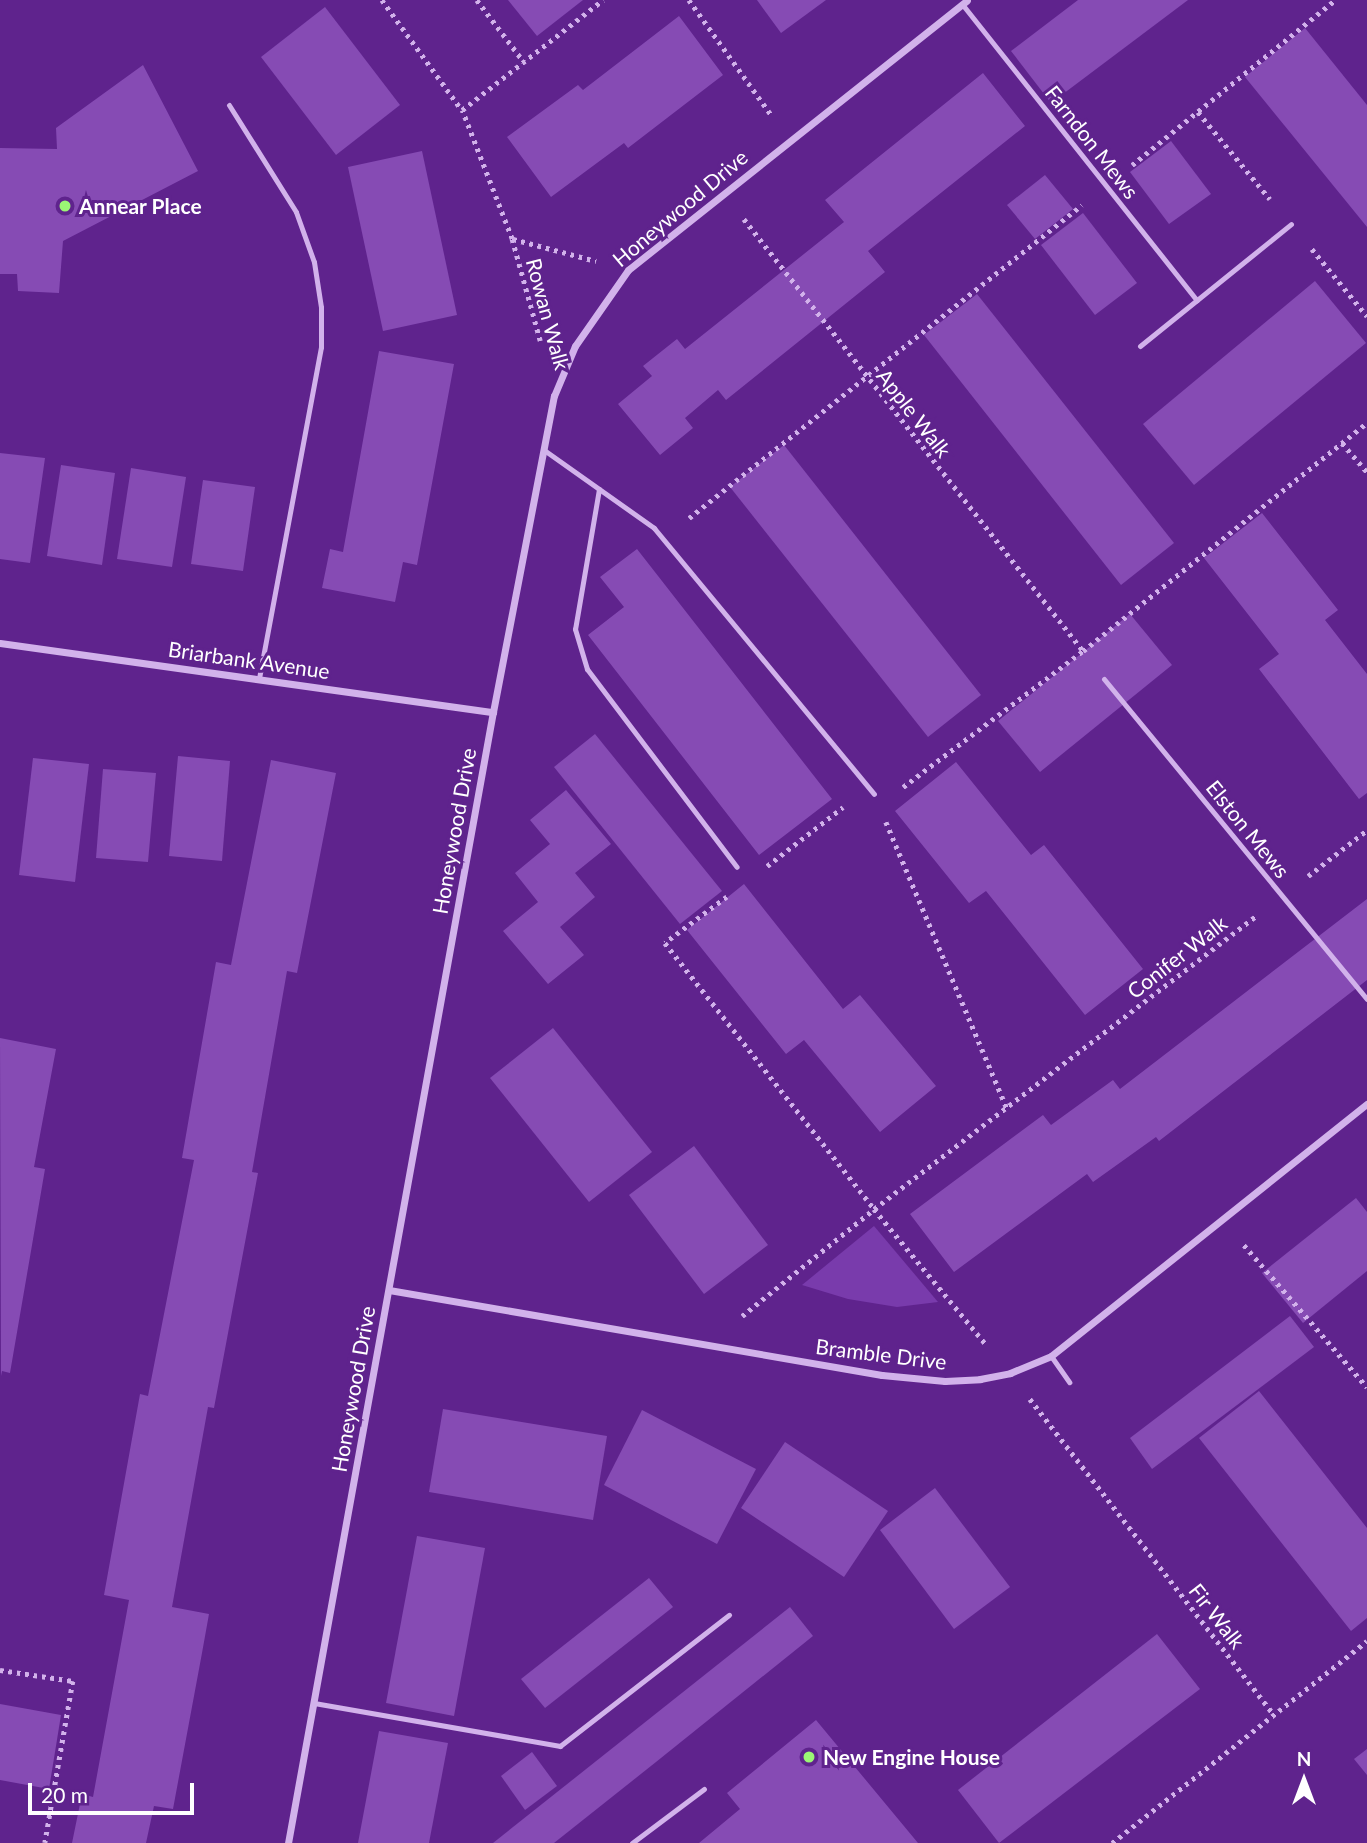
<!DOCTYPE html>
<html>
<head>
<meta charset="utf-8">
<style>
  body { margin:0 }
  #map { position:relative; width:1367px; height:1843px; overflow:hidden; background:#5f238d; font-family:Lato,sans-serif }
  div>[style] { position:absolute }
  [style*='--x'] { left:calc(var(--x)*1px); top:calc(var(--y)*1px); width:calc(var(--w)*1px); rotate:calc(var(--a)*1deg) }
  .green>* { inset:0; background:#793bac }
  .building>* { inset:0; background:#864bb4 }
  .path>* { height:4.5px; margin-top:-2.25px; transform-origin:0; background:repeating-linear-gradient(90deg,#d2b2eb 0 3.5px,transparent 0 8.5px) }
  .lane>* { height:5px; margin:-2.5px; padding:0 2.5px; transform-origin:2.5px; border-radius:2.5px; background:#d2b2eb }
  .street>* { height:7px; margin:-3.5px; padding:0 3.5px; transform-origin:3.5px; border-radius:3.5px; background:#d2b2eb }
  .dots>* { width:19px; height:19px; translate:-50% -50%; box-sizing:border-box; border:4px solid #5f238d; border-radius:50% }
  span { translate:-50% -50%; white-space:nowrap; text-align:center; line-height:1.15; -webkit-text-stroke:6px #5f238d; paint-order:stroke }
  .street-label { font-size:21px; color:#fff }
  .poi-label { font-size:21px; color:#fff; font-weight:700 }
  .left { translate:0 -50%; text-align:left }
  .north { position:absolute; left:1269px; top:1745px; width:70px; height:70px; -webkit-text-stroke:5px #5f238d; paint-order:stroke; rotate:0deg; font-size:19px; font-weight:700; line-height:28px; text-align:center; color:#fff }
  .north::after { content:''; display:block; margin:auto; width:24px; height:32px; background:#fff; clip-path:polygon(50% 0,100% 100%,50% 72%,0 100%) }
  .scale { position:absolute; left:28px; top:1783px; width:166px; height:32px; box-sizing:border-box; border:4px solid #fff; border-top:0; padding-left:9px; font-size:21px; line-height:24px; white-space:nowrap; color:#fff; -webkit-text-stroke:5px #5f238d; paint-order:stroke }
</style>
</head>
<body>
<div id="map">
  <div class="green">
    <i style="clip-path:polygon(874px 1226px,938px 1302px,897px 1307px,848px 1299px,802px 1285px)"></i>
  </div>
  <div class="building">
    <i style="clip-path:polygon(508px 0,583px 0,537px 36px)"></i>
    <i style="clip-path:polygon(757px 0,826px 0,781px 33px)"></i>
    <i style="clip-path:polygon(1078px 0,1188px 0,1051px 103px,1011px 51px)"></i>
    <i style="clip-path:polygon(325px 7px,400px 105px,336px 155px,261px 57px)"></i>
    <i style="clip-path:polygon(679px 16px,723px 75px,628px 148px,624px 143px,551px 197px,507px 137px,578px 85px,583px 90px)"></i>
    <i style="clip-path:polygon(1305px 28px,1367px 105px,1367px 227px,1245px 77px)"></i>
    <i style="clip-path:polygon(143px 65px,198px 171px,63px 241px,59px 293px,18px 291px,17px 274px,0 274px,0 148px,57px 149px,56px 128px)"></i>
    <i style="clip-path:polygon(983px 73px,1025px 126px,868px 251px,885px 272px,726px 400px,718px 390px,685px 418px,693px 428px,660px 455px,618px 404px,652px 376px,643px 366px,677px 339px,685px 349px,844px 222px,825px 200px)"></i>
    <i style="clip-path:polygon(1171px 141px,1211px 194px,1169px 224px,1130px 172px)"></i>
    <i style="clip-path:polygon(422px 151px,457px 315px,383px 331px,348px 167px)"></i>
    <i style="clip-path:polygon(1045px 175px,1073px 209px,1035px 239px,1007px 205px)"></i>
    <i style="clip-path:polygon(1083px 213px,1137px 283px,1095px 315px,1041px 245px)"></i>
    <i style="clip-path:polygon(1315px 281px,1366px 343px,1194px 485px,1143px 424px)"></i>
    <i style="clip-path:polygon(977px 294px,1174px 543px,1121px 585px,924px 335px)"></i>
    <i style="clip-path:polygon(379px 351px,454px 364px,417px 565px,403px 562px,395px 602px,322px 588px,330px 549px,343px 552px)"></i>
    <i style="clip-path:polygon(784px 445px,981px 695px,928px 737px,730px 487px)"></i>
    <i style="clip-path:polygon(0 453px,45px 458px,30px 563px,0 559px)"></i>
    <i style="clip-path:polygon(61px 465px,115px 473px,102px 565px,47px 556px)"></i>
    <i style="clip-path:polygon(131px 468px,186px 477px,172px 567px,117px 559px)"></i>
    <i style="clip-path:polygon(203px 480px,255px 487px,243px 571px,191px 564px)"></i>
    <i style="clip-path:polygon(1262px 513px,1338px 610px,1325px 620px,1367px 674px,1367px 793px,1359px 799px,1259px 669px,1279px 654px,1204px 558px)"></i>
    <i style="clip-path:polygon(637px 549px,832px 799px,759px 855px,588px 635px,624px 607px,600px 577px)"></i>
    <i style="clip-path:polygon(1130px 614px,1172px 665px,1040px 772px,998px 721px)"></i>
    <i style="clip-path:polygon(595px 734px,722px 891px,680px 924px,554px 767px)"></i>
    <i style="clip-path:polygon(178px 756px,230px 761px,222px 861px,169px 856px)"></i>
    <i style="clip-path:polygon(33px 758px,89px 764px,75px 882px,19px 875px)"></i>
    <i style="clip-path:polygon(271px 760px,336px 773px,297px 973px,287px 971px,252px 1172px,258px 1173px,214px 1408px,208px 1407px,172px 1607px,209px 1614px,202px 1653px,173px 1809px,154px 1806px,146px 1843px,72px 1843px,82px 1794px,93px 1797px,129px 1600px,104px 1595px,140px 1394px,148px 1396px,194px 1160px,182px 1158px,216px 962px,231px 965px)"></i>
    <i style="clip-path:polygon(956px 762px,1031px 855px,1044px 845px,1143px 969px,1085px 1015px,986px 891px,969px 903px,895px 811px)"></i>
    <i style="clip-path:polygon(103px 769px,156px 773px,148px 862px,96px 858px)"></i>
    <i style="clip-path:polygon(566px 790px,611px 844px,575px 873px,595px 897px,560px 927px,584px 955px,548px 984px,503px 931px,538px 902px,515px 873px,550px 844px,530px 820px)"></i>
    <i style="clip-path:polygon(744px 884px,843px 1009px,860px 995px,936px 1086px,880px 1132px,804px 1040px,786px 1054px,687px 930px)"></i>
    <i style="clip-path:polygon(1367px 899px,1367px 980px,1159px 1141px,1156px 1137px,1093px 1182px,1087px 1174px,954px 1272px,910px 1214px,1043px 1115px,1051px 1125px,1113px 1080px,1120px 1089px)"></i>
    <i style="clip-path:polygon(553px 1028px,652px 1152px,589px 1202px,490px 1078px)"></i>
    <i style="clip-path:polygon(0 1038px,56px 1049px,34px 1167px,45px 1169px,31px 1251px,10px 1373px,2px 1371px,1px 1376px)"></i>
    <i style="clip-path:polygon(694px 1146px,768px 1245px,704px 1294px,629px 1195px)"></i>
    <i style="clip-path:polygon(1356px 1198px,1367px 1212px,1367px 1271px,1303px 1323px,1262px 1273px)"></i>
    <i style="clip-path:polygon(1290px 1316px,1314px 1347px,1152px 1469px,1130px 1438px)"></i>
    <i style="clip-path:polygon(1259px 1391px,1367px 1528px,1367px 1618px,1351px 1631px,1199px 1438px)"></i>
    <i style="clip-path:polygon(443px 1409px,607px 1436px,593px 1520px,429px 1492px)"></i>
    <i style="clip-path:polygon(642px 1410px,756px 1469px,717px 1544px,604px 1485px)"></i>
    <i style="clip-path:polygon(785px 1442px,888px 1511px,844px 1577px,741px 1508px)"></i>
    <i style="clip-path:polygon(935px 1488px,1010px 1587px,954px 1629px,880px 1530px)"></i>
    <i style="clip-path:polygon(417px 1536px,485px 1548px,454px 1716px,386px 1703px)"></i>
    <i style="clip-path:polygon(649px 1578px,673px 1607px,545px 1708px,521px 1679px)"></i>
    <i style="clip-path:polygon(790px 1607px,813px 1636px,656px 1762px,554px 1843px,493px 1843px)"></i>
    <i style="clip-path:polygon(1157px 1634px,1200px 1689px,999px 1843px,958px 1790px)"></i>
    <i style="clip-path:polygon(0 1704px,61px 1715px,49px 1789px,0 1780px)"></i>
    <i style="clip-path:polygon(816px 1720px,918px 1843px,699px 1843px,740px 1809px,727px 1793px)"></i>
    <i style="clip-path:polygon(379px 1731px,448px 1743px,429px 1843px,358px 1843px)"></i>
    <i style="clip-path:polygon(1367px 1749px,1367px 1775px,1354px 1759px)"></i>
    <i style="clip-path:polygon(532px 1752px,557px 1786px,525px 1810px,501px 1776px)"></i>
  </div>
  <div class="path">
    <i style="--x:382;--y:0;--w:136;--a:54"></i>
    <i style="--x:477;--y:0;--w:78;--a:52.8"></i>
    <i style="--x:689;--y:0;--w:143;--a:54.4"></i>
    <i style="--x:1198;--y:112;--w:113;--a:50.4"></i>
    <i style="--x:1132;--y:165;--w:262;--a:-39.1"></i>
    <i style="--x:744;--y:219;--w:551;--a:51.86"></i>
    <i style="--x:513;--y:239;--w:86;--a:14.8"></i>
    <i style="--x:1312;--y:249;--w:87;--a:50.6"></i>
    <i style="--x:540;--y:341;--w:106;--a:-105.4"></i>
    <i style="--x:512;--y:239;--w:138;--a:-111.2"></i>
    <i style="--x:462;--y:110;--w:179;--a:-38"></i>
    <i style="--x:1342;--y:443;--w:38;--a:49"></i>
    <i style="--x:689;--y:518;--w:502;--a:-38.54"></i>
    <i style="--x:903;--y:787;--w:226;--a:-37.1"></i>
    <i style="--x:1083;--y:651;--w:364;--a:-38.8"></i>
    <i style="--x:886;--y:822;--w:311;--a:67.1"></i>
    <i style="--x:767;--y:866;--w:96;--a:-37.8"></i>
    <i style="--x:1308;--y:876;--w:75;--a:-37.9"></i>
    <i style="--x:727;--y:897;--w:77;--a:143.4"></i>
    <i style="--x:665;--y:943;--w:338;--a:51.8"></i>
    <i style="--x:874;--y:1209;--w:174;--a:50.4"></i>
    <i style="--x:1244;--y:1245;--w:188;--a:49.1"></i>
    <i style="--x:742;--y:1316;--w:170;--a:-39"></i>
    <i style="--x:874;--y:1209;--w:483;--a:-37.5"></i>
    <i style="--x:1030;--y:1399;--w:399;--a:52.3"></i>
    <i style="--x:0;--y:1670;--w:74;--a:8.6"></i>
    <i style="--x:73;--y:1681;--w:164;--a:99.8"></i>
    <i style="--x:1112;--y:1843;--w:325;--a:-38.4"></i>
  </div>
  <div class="lane">
    <i style="--x:962;--y:4;--w:378;--a:51.6"></i>
    <i style="--x:229;--y:105;--w:126;--a:57.9"></i>
    <i style="--x:296;--y:212;--w:53;--a:70.2"></i>
    <i style="--x:314;--y:262;--w:46;--a:81.2"></i>
    <i style="--x:321;--y:307;--w:40;--a:90"></i>
    <i style="--x:321;--y:347;--w:338;--a:100.6"></i>
    <i style="--x:1140;--y:346;--w:194;--a:-38.9"></i>
    <i style="--x:544;--y:450;--w:135;--a:35.3"></i>
    <i style="--x:654;--y:528;--w:345;--a:50.4"></i>
    <i style="--x:599;--y:489;--w:142;--a:99.7"></i>
    <i style="--x:575;--y:629;--w:42;--a:73.3"></i>
    <i style="--x:587;--y:669;--w:248;--a:52.9"></i>
    <i style="--x:1104;--y:679;--w:414;--a:50.6"></i>
    <i style="--x:1051;--y:1356;--w:32;--a:55"></i>
    <i style="--x:314;--y:1703;--w:250;--a:9.9"></i>
    <i style="--x:560;--y:1746;--w:214;--a:-37.8"></i>
    <i style="--x:632;--y:1843;--w:90;--a:-36.9"></i>
  </div>
  <div class="street">
    <i style="--x:0;--y:643;--w:498;--a:8"></i>
    <i style="--x:389;--y:1290;--w:500;--a:9.78"></i>
    <i style="--x:882;--y:1375;--w:63;--a:5.4"></i>
    <i style="--x:945;--y:1381;--w:35;--a:-3"></i>
    <i style="--x:980;--y:1379;--w:31;--a:-11"></i>
    <i style="--x:1010;--y:1373;--w:44;--a:-22.5"></i>
    <i style="--x:1051;--y:1356;--w:404;--a:-38.6"></i>
    <i style="--x:288;--y:1843;--w:1149;--a:-79.73"></i>
    <i style="--x:493;--y:712;--w:322;--a:-79.1"></i>
    <i style="--x:554;--y:396;--w:54;--a:-67.2"></i>
    <i style="--x:575;--y:346;--w:93;--a:-55.1"></i>
    <i style="--x:628;--y:270;--w:433;--a:-38.5"></i>
  </div>
  <div class="dots">
    <i style="left:65px;top:206px;background:#9bf675"></i>
    <i style="left:809px;top:1757px;background:#9bf675"></i>
  </div>
  <div class="street-label">
    <span style="left:1092px;top:142px;rotate:52deg">Farndon Mews</span>
    <span style="left:680px;top:208px;rotate:-40deg">Honeywood Drive</span>
    <span style="left:548px;top:314px;rotate:75deg">Rowan Walk</span>
    <span style="left:914px;top:413px;rotate:52deg">Apple Walk</span>
    <span style="left:249px;top:660px;rotate:8deg">Briarbank Avenue</span>
    <span style="left:1248px;top:829px;rotate:51deg">Elston Mews</span>
    <span style="left:454px;top:831px;rotate:-80deg">Honeywood Drive</span>
    <span style="left:1177px;top:957px;rotate:-38deg">Conifer Walk</span>
    <span style="left:881px;top:1354px;rotate:7deg">Bramble Drive</span>
    <span style="left:353px;top:1389px;rotate:-80deg">Honeywood Drive</span>
    <span style="left:1217px;top:1616px;rotate:52deg">Fir Walk</span>
  </div>
  <div class="poi-label">
    <span class="left" style="left:79px;top:206px">Annear Place</span>
    <span class="left" style="left:823px;top:1757px">New Engine House</span>
  </div>
  <div class="north">N</div>
  <div class="scale">20 m</div>
</div>
</body>
</html>
